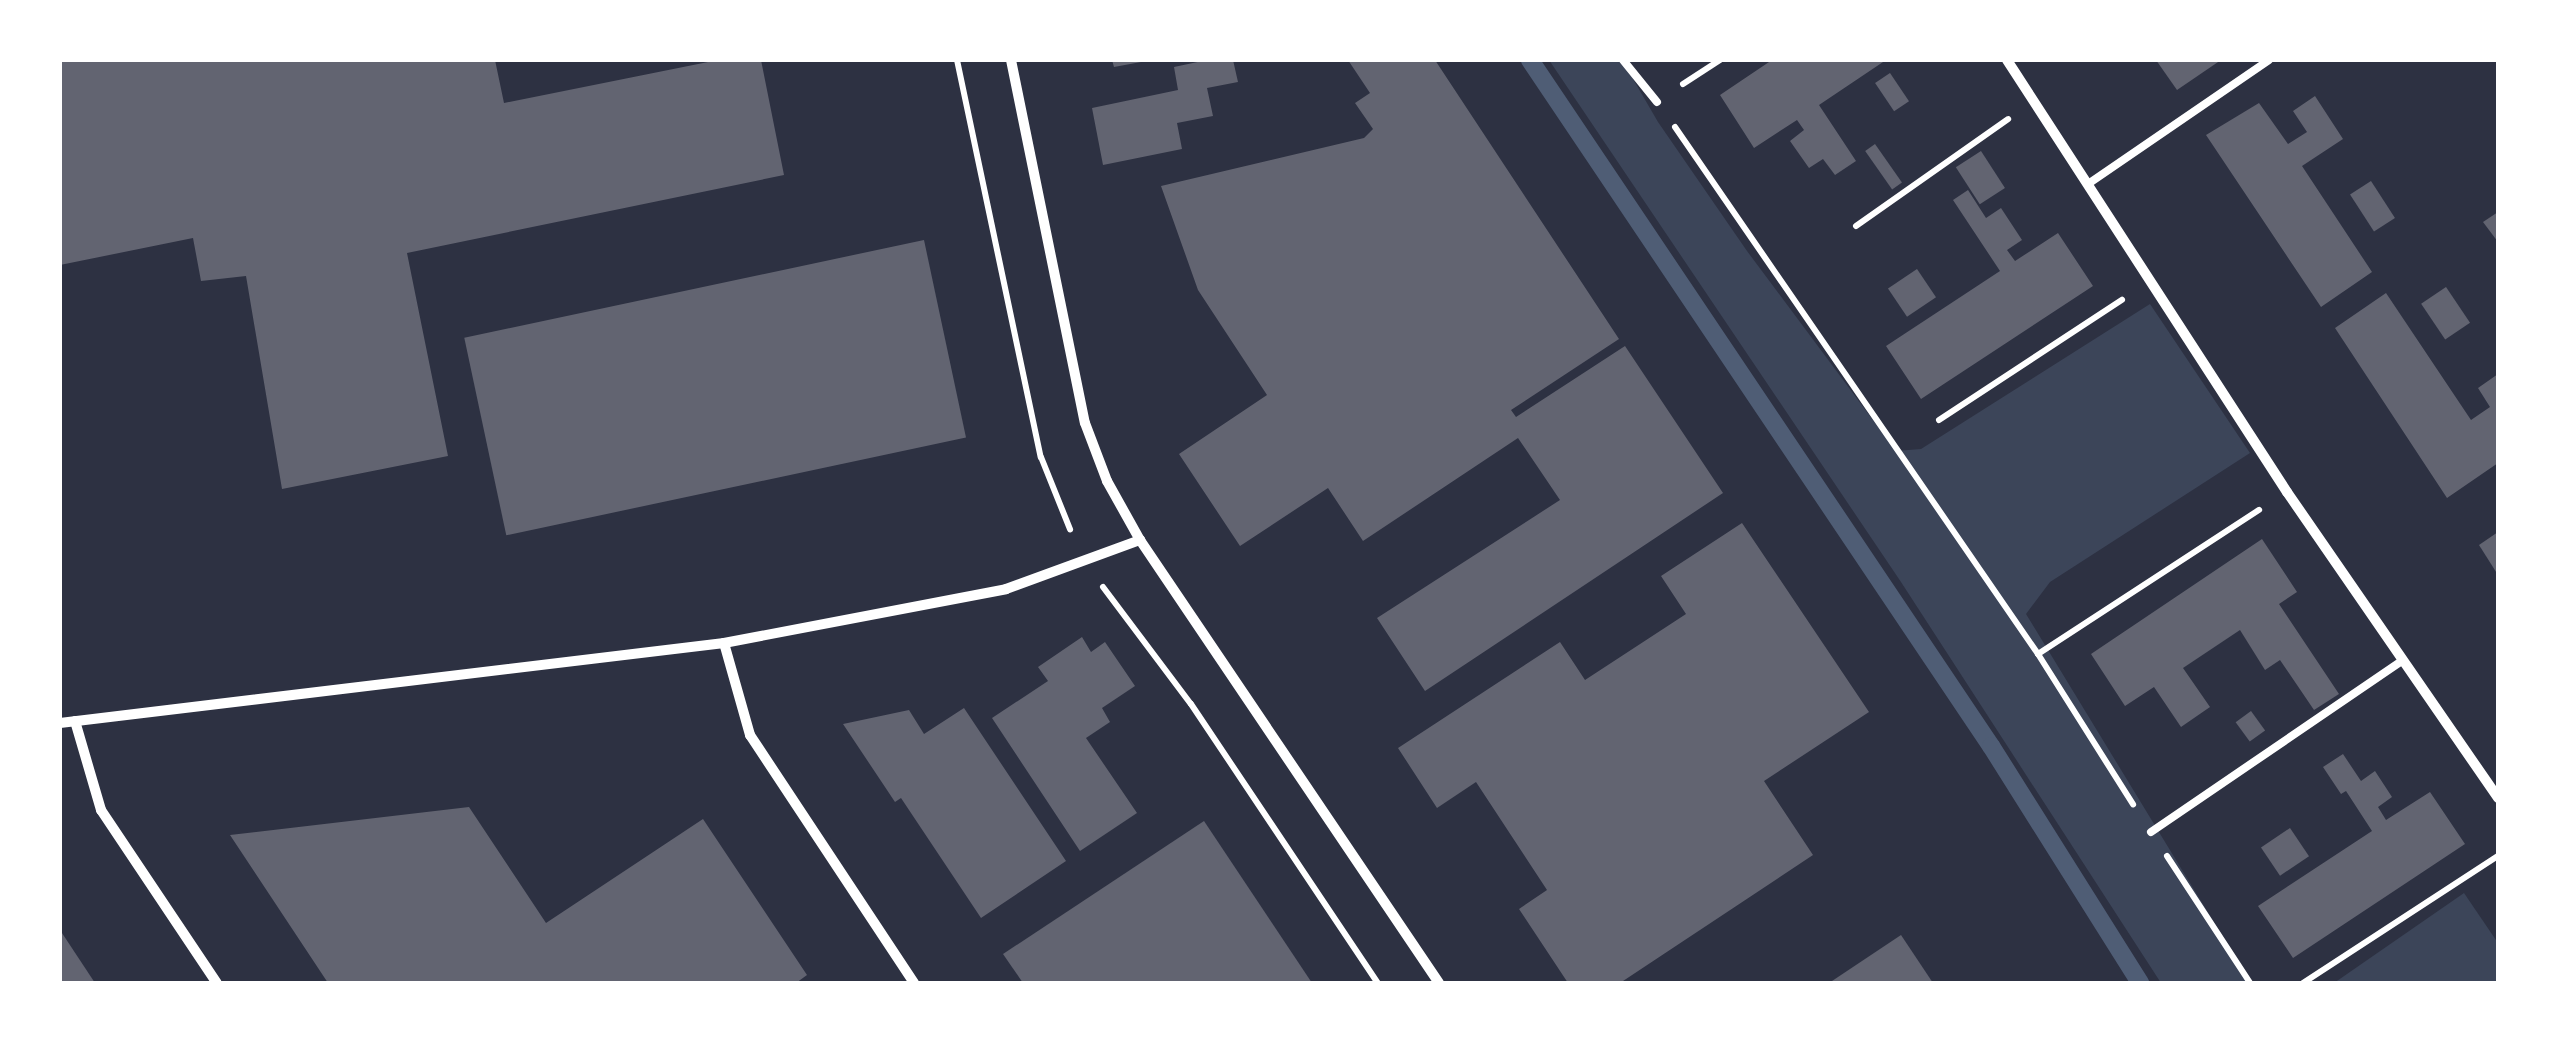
<!DOCTYPE html>
<style>
body{margin:0}
#map{position:relative;width:2558px;height:1043px;overflow:hidden;background:#2d3142;font-family:Signika,sans-serif}
div>[style]{position:absolute}
.green>*{inset:0;background:#3c4559}
.stream>*{height:18px;margin:-9px;padding:0 9px;transform-origin:9px;border-radius:9px;background:#4f5d75}
.building>*{inset:0;background:#626471;transform-origin:0 0}
.path>*{height:6px;margin:-3px;padding:0 3px;transform-origin:3px;border-radius:3px;background:#fff}
.service>*{height:8px;margin:-4px;padding:0 4px;transform-origin:4px;border-radius:4px;background:#fff}
.minor>*{height:10px;margin:-5px;padding:0 5px;transform-origin:5px;border-radius:5px;background:#fff}
span{translate:-50% -50%;white-space:nowrap;text-align:center;line-height:1.15;-webkit-text-stroke:10px #fff;paint-order:stroke}
.frame{position:absolute;inset:0;border:62px solid #fff;pointer-events:none}
</style>
<div id="map">
<div class="green">
<i style="clip-path:polygon(1549px 60px,1622px 60px,1658px 122px,1747px 251px,1896px 451px,1921px 449px,2150px 304px,2250px 453px,2050px 582px,2026px 614px,2251px 983px,2161px 983px,1901px 582px)"></i>
<i style="clip-path:polygon(2464px 893px,2498px 943px,2498px 983px,2334px 983px)"></i>
</div>
<div class="stream">
<i style="left:1530px;top:60px;width:827px;rotate:56.1deg"></i>
<i style="left:1991px;top:746px;width:280px;rotate:57.8deg"></i>
</div>
<div class="building">
<i style="clip-path:polygon(60px 60px,495px 60px,504px 103px,718px 60px,761px 60px,784px 175px,407px 253px,448px 456px,282px 489px,246px 276px,201px 281px,193px 238px,60px 265px)"></i>
<i style="clip-path:polygon(1112px 60px,1141px 60px,1141px 62px,1114px 67px)"></i>
<i style="clip-path:polygon(1207px 60px,1233px 60px,1238px 82px,1207px 88px,1213px 116px,1177px 123px,1182px 149px,1103px 165px,1092px 108px,1178px 90px,1174px 67px)"></i>
<i style="clip-path:polygon(1348px 60px,1435px 60px,1619px 339px,1511px 410px,1516px 417px,1625px 346px,1723px 493px,1425px 691px,1377px 618px,1560px 500px,1518px 438px,1363px 541px,1328px 488px,1240px 546px,1179px 454px,1267px 395px,1198px 290px,1161px 186px,1364px 138px,1373px 129px,1355px 103px,1370px 93px)"></i>
<i style="clip-path:polygon(1772px 60px,1886px 60px,1819px 105px,1856px 161px,1835px 175px,1823px 159px,1809px 168px,1790px 141px,1804px 130px,1797px 120px,1754px 148px,1720px 95px)"></i>
<i style="clip-path:polygon(2156px 60px,2221px 60px,2177px 90px)"></i>
<i style="left:1890px;top:73px;width:34px;height:18px;rotate:56deg"></i>
<i style="clip-path:polygon(2315px 96px,2343px 139px,2302px 166px,2372px 272px,2321px 307px,2206px 135px,2259px 103px,2288px 144px,2307px 132px,2293px 111px)"></i>
<i style="left:1875px;top:144px;width:47px;height:12px;rotate:55deg"></i>
<i style="left:1981px;top:151px;width:44px;height:30px;rotate:57deg"></i>
<i style="left:2371px;top:181px;width:44px;height:25px;rotate:57deg"></i>
<i style="clip-path:polygon(1968px 190px,1986px 218px,2001px 208px,2022px 240px,2007px 250px,2015px 261px,2058px 233px,2093px 286px,1921px 399px,1886px 346px,2000px 271px,1953px 200px)"></i>
<i style="clip-path:polygon(2498px 212px,2498px 242px,2483px 222px)"></i>
<i style="left:924px;top:240px;width:202px;height:470px;rotate:78deg"></i>
<i style="left:1917px;top:269px;width:34px;height:35px;rotate:56deg"></i>
<i style="left:2446px;top:287px;width:43px;height:30px;rotate:56deg"></i>
<i style="clip-path:polygon(2386px 293px,2471px 420px,2490px 407px,2478px 388px,2498px 374px,2498px 463px,2447px 498px,2335px 328px)"></i>
<i style="clip-path:polygon(1742px 523px,1869px 712px,1764px 781px,1813px 855px,1620px 983px,1568px 983px,1519px 909px,1547px 890px,1476px 782px,1437px 808px,1398px 748px,1560px 642px,1585px 680px,1686px 614px,1661px 576px)"></i>
<i style="clip-path:polygon(2498px 532px,2498px 575px,2479px 545px)"></i>
<i style="clip-path:polygon(2262px 539px,2297px 592px,2279px 604px,2339px 694px,2314px 710px,2280px 660px,2265px 670px,2240px 630px,2183px 668px,2210px 707px,2181px 727px,2154px 687px,2125px 706px,2091px 654px)"></i>
<i style="clip-path:polygon(1082px 637px,1091px 652px,1105px 642px,1135px 686px,1102px 708px,1110px 722px,1086px 738px,1137px 813px,1080px 851px,992px 718px,1048px 681px,1038px 667px)"></i>
<i style="clip-path:polygon(964px 708px,1066px 861px,981px 918px,901px 798px,895px 802px,843px 724px,909px 710px,924px 734px)"></i>
<i style="left:2251px;top:711px;width:24px;height:19px;rotate:54deg"></i>
<i style="clip-path:polygon(2343px 754px,2361px 781px,2375px 771px,2392px 797px,2378px 807px,2386px 820px,2430px 792px,2465px 844px,2293px 958px,2258px 906px,2372px 831px,2346px 791px,2341px 794px,2323px 767px)"></i>
<i style="clip-path:polygon(469px 807px,546px 923px,703px 819px,807px 975px,796px 983px,328px 983px,230px 835px)"></i>
<i style="clip-path:polygon(1204px 821px,1312px 983px,1023px 983px,1003px 954px)"></i>
<i style="left:2290px;top:828px;width:34px;height:35px;rotate:56deg"></i>
<i style="clip-path:polygon(60px 930px,95px 983px,60px 983px)"></i>
<i style="clip-path:polygon(1901px 935px,1933px 983px,1829px 983px)"></i>
</div>
<div class="path">
<i style="left:957px;top:60px;width:406px;rotate:78.1deg"></i>
<i style="left:1041px;top:457px;width:78px;rotate:68.1deg"></i>
<i style="left:1683px;top:84px;width:44px;rotate:-33deg"></i>
<i style="left:1675px;top:127px;width:640px;rotate:55.44deg"></i>
<i style="left:2038px;top:654px;width:178px;rotate:57.7deg"></i>
<i style="left:1856px;top:226px;width:186px;rotate:-35.1deg"></i>
<i style="left:1939px;top:420px;width:219px;rotate:-33.3deg"></i>
<i style="left:1103px;top:587px;width:146px;rotate:53.1deg"></i>
<i style="left:1191px;top:704px;width:336px;rotate:56.2deg"></i>
<i style="left:2038px;top:654px;width:264px;rotate:-33.1deg"></i>
<i style="left:2167px;top:856px;width:152px;rotate:56.8deg"></i>
<i style="left:2303px;top:983px;width:233px;rotate:-33.1deg"></i>
</div>
<div class="service">
<i style="left:1623px;top:60px;width:54px;rotate:51deg"></i>
<i style="left:2088px;top:184px;width:219px;rotate:-34.4deg"></i>
<i style="left:2151px;top:832px;width:305px;rotate:-34.3deg"></i>
</div>
<div class="minor">
<i style="left:1011px;top:60px;width:370px;rotate:78.5deg"></i>
<i style="left:1085px;top:423px;width:62px;rotate:69.2deg"></i>
<i style="left:1107px;top:481px;width:68px;rotate:60.8deg"></i>
<i style="left:1140px;top:540px;width:534px;rotate:55.98deg"></i>
<i style="left:2007px;top:60px;width:515px;rotate:57.05deg"></i>
<i style="left:2287px;top:492px;width:372px;rotate:55.4deg"></i>
<i style="left:724px;top:643px;width:96px;rotate:74.2deg"></i>
<i style="left:750px;top:735px;width:297px;rotate:56.5deg"></i>
<i style="left:75px;top:721px;width:93px;rotate:73.7deg"></i>
<i style="left:101px;top:810px;width:208px;rotate:56.2deg"></i>
<i style="left:60px;top:723px;width:669px;rotate:-6.87deg"></i>
<i style="left:724px;top:643px;width:287px;rotate:-10.8deg"></i>
<i style="left:1006px;top:589px;width:143px;rotate:-20.1deg"></i>
</div>
<div class="frame"></div>
</div>
